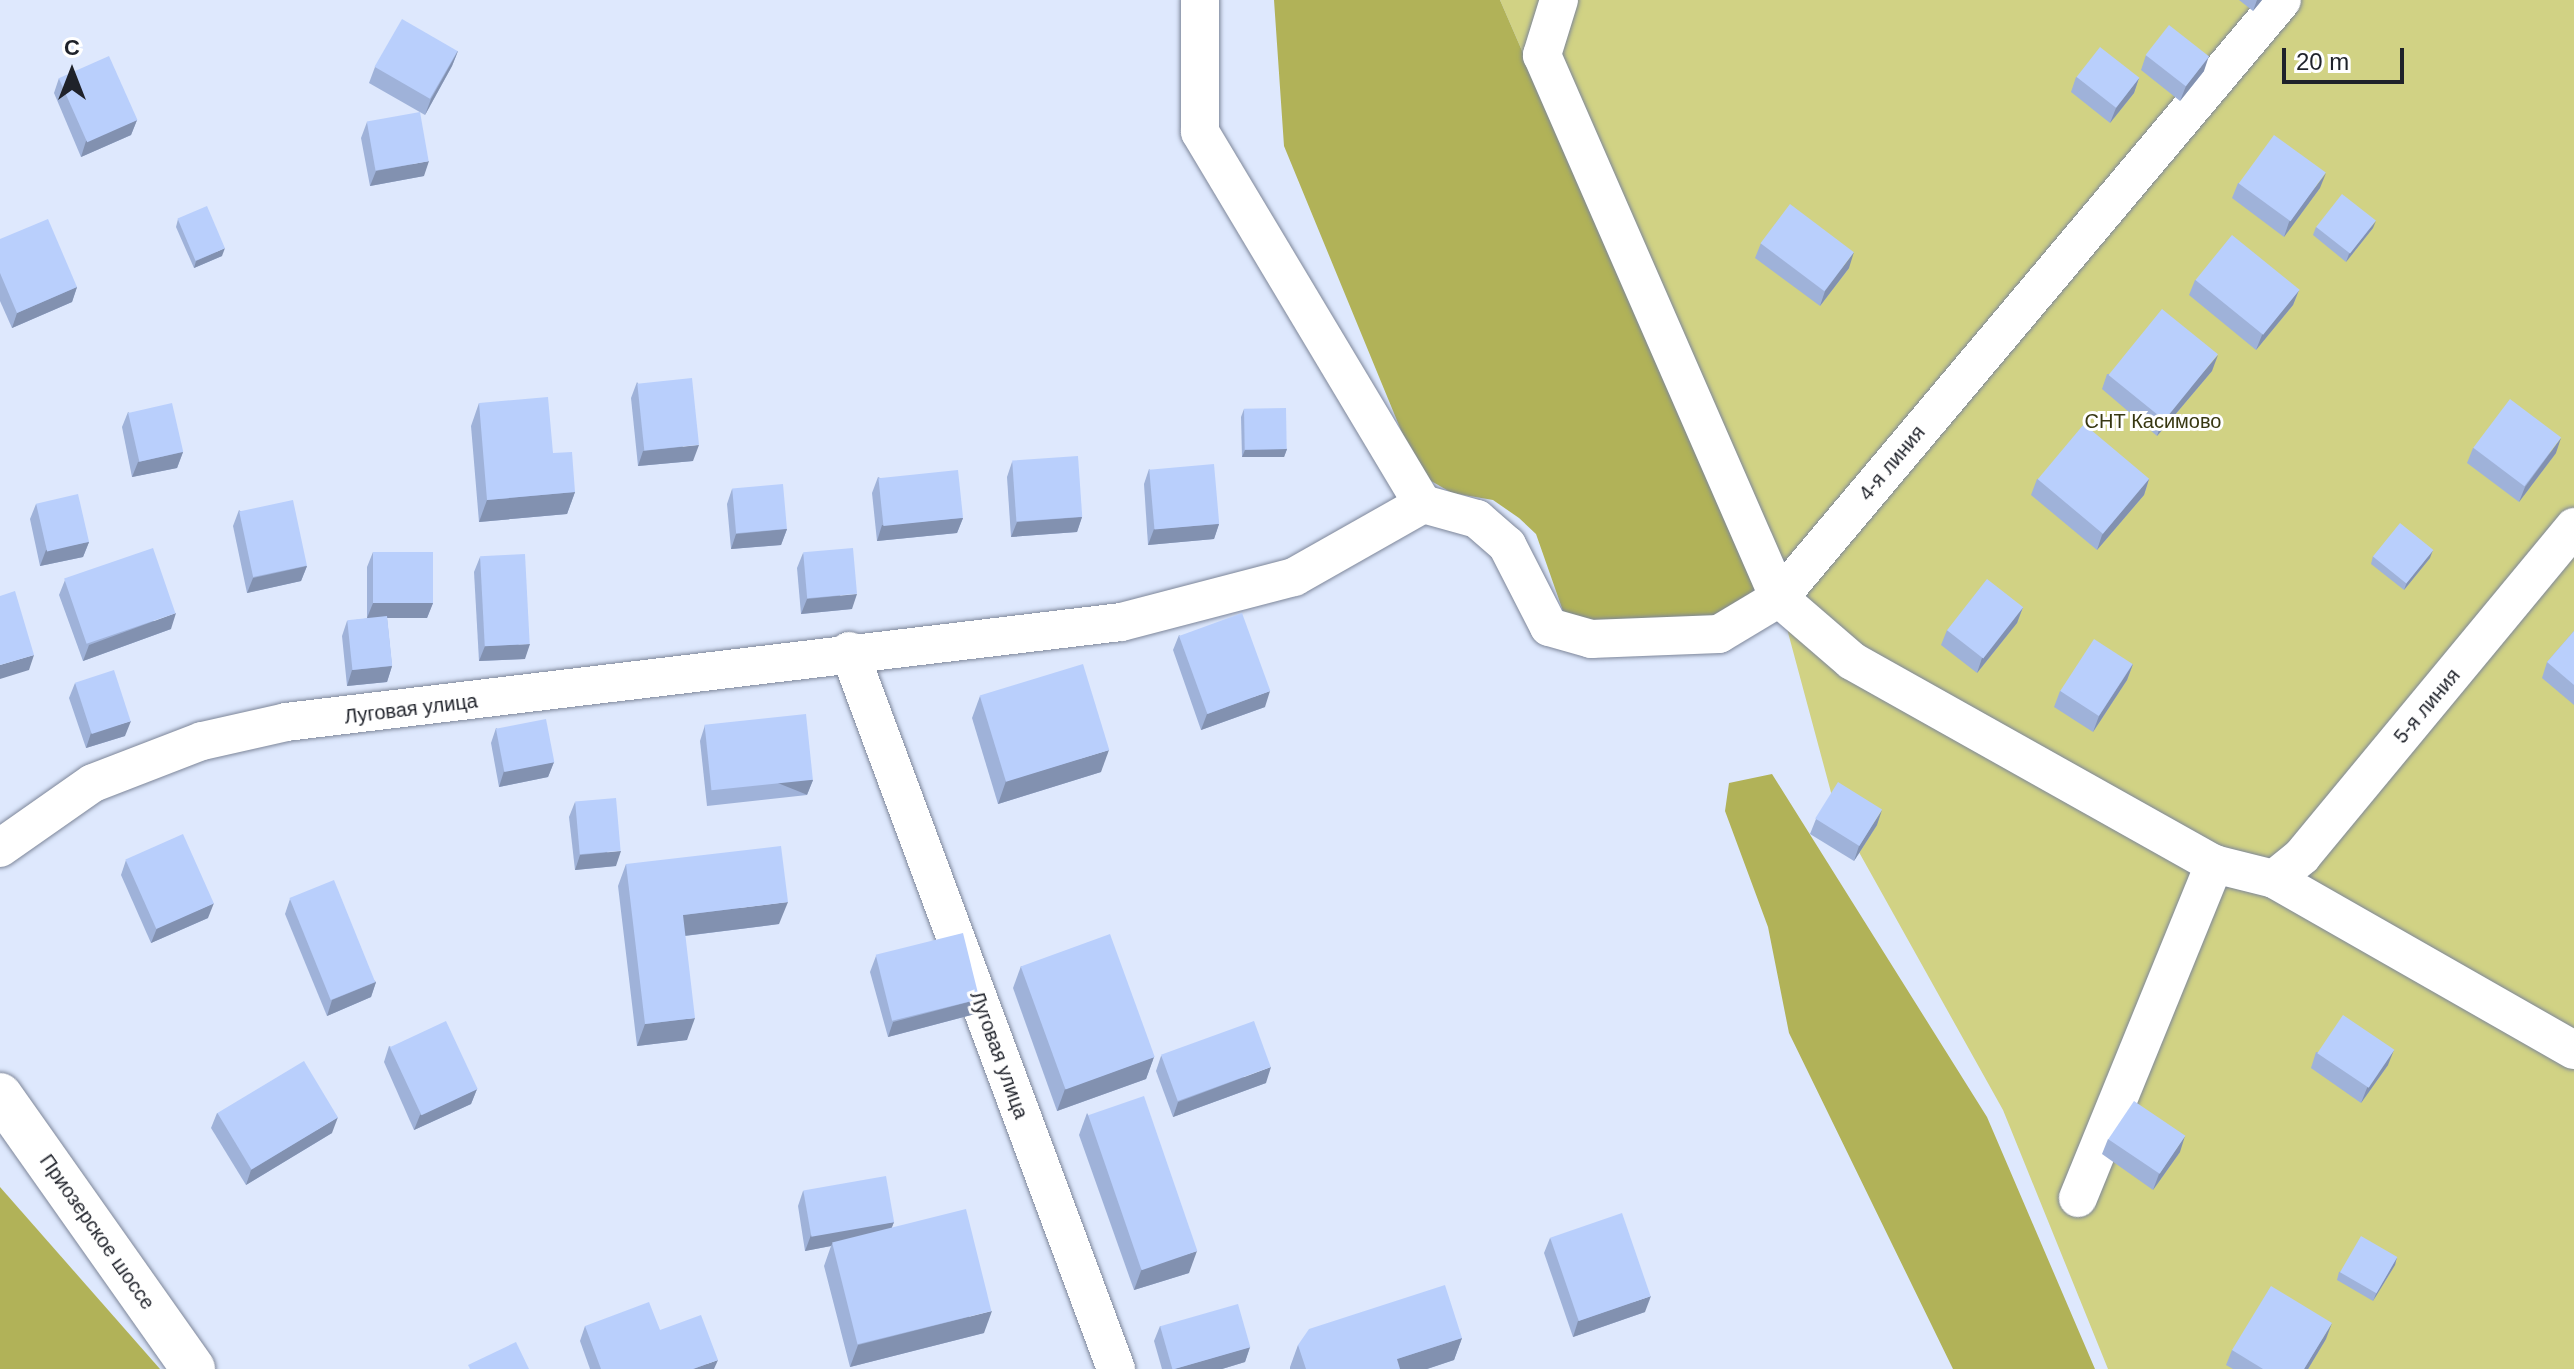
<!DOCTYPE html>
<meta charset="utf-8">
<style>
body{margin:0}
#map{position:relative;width:2574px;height:1369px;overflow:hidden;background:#dee8fd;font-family:Arial,sans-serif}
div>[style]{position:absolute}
.green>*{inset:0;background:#d1d284}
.forest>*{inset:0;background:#b1b258}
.roads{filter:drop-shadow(0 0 2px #7d8699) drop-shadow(0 0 2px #7d8699)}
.street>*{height:38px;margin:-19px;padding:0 19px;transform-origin:19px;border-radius:19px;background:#fff}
.primary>*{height:44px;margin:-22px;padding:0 22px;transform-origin:22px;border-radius:22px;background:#fff}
.wall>*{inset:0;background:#9fb2d9}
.shaded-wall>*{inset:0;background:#8291b0;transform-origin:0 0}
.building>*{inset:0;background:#b9cffc;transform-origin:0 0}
span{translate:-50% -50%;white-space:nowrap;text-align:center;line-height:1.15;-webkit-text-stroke:6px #fff;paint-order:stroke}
.park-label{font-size:20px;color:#383812}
.street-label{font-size:20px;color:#1f222a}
.north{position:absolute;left:32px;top:32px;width:80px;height:80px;-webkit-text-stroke:6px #fff;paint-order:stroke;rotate:0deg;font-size:22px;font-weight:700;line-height:32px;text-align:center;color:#1f222a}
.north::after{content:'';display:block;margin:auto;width:28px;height:36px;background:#1f222a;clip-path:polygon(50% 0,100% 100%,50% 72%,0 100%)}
.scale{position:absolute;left:2282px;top:48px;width:122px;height:36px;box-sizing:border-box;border:4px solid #1f222a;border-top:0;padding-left:10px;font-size:24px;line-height:28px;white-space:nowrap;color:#1f222a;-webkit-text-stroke:6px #fff;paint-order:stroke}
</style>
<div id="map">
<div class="green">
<i style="clip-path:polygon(1500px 0,2574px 0,2574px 1369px,2108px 1369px,2003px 1110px,1836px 811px,1786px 625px,1760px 600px)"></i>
</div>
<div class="forest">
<i style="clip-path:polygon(1274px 0,1500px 0,1760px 600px,1713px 621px,1577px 621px,1563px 611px,1536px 534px,1519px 518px,1493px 500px,1452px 493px,1419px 474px,1284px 146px)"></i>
<i style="clip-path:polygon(1772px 774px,1987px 1117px,2095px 1369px,1953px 1369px,1789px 1033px,1768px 927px,1725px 811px,1729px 783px)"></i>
<i style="clip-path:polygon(0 1187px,160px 1369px,0 1369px)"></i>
</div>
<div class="roads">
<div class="street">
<i style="left:1200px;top:0;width:132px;rotate:90deg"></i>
<i style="left:1200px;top:132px;width:434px;rotate:59.1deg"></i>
<i style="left:1559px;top:0;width:58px;rotate:107.2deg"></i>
<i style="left:1542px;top:55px;width:592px;rotate:66.42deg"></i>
<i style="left:1779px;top:598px;width:96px;rotate:40.8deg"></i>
<i style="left:1852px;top:661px;width:415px;rotate:29.3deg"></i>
<i style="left:2214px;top:864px;width:62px;rotate:14deg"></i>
<i style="left:2274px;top:879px;width:345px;rotate:29.7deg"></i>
<i style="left:1423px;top:504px;width:56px;rotate:15.5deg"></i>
<i style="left:1477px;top:519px;width:40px;rotate:41deg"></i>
<i style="left:1507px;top:545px;width:92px;rotate:62.9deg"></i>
<i style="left:1549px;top:627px;width:44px;rotate:15.9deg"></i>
<i style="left:1591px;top:639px;width:128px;rotate:-2.2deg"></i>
<i style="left:1719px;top:634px;width:70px;rotate:-31deg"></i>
<i style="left:1779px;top:598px;width:781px;rotate:-49.93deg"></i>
<i style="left:849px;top:651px;width:766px;rotate:69.6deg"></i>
<i style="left:0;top:848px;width:113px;rotate:-35deg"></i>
<i style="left:93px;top:783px;width:117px;rotate:-21.1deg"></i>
<i style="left:202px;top:741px;width:86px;rotate:-12.7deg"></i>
<i style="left:286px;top:722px;width:841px;rotate:-6.83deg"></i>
<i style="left:1121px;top:622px;width:179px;rotate:-14.6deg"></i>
<i style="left:1294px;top:577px;width:148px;rotate:-29.5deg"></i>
<i style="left:2274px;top:879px;width:36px;rotate:-39deg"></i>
<i style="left:2302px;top:856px;width:427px;rotate:-50.4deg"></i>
<i style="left:2078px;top:1198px;width:361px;rotate:-67.8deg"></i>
</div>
<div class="primary">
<i style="left:0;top:1095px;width:335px;rotate:54.8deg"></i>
</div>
</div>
<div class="wall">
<i style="clip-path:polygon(2239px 0,2262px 0,2253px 11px)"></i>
<i style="clip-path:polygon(458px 51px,452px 66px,425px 115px,369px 83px,375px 67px)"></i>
<i style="clip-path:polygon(2146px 55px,2204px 71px,2180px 101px,2141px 70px)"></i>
<i style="clip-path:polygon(2076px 77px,2139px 78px,2134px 93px,2110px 123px,2071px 92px)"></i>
<i style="clip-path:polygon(59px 78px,137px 120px,131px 135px,81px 157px,54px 93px)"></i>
<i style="clip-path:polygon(367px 122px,424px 176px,370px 186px,361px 138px)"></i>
<i style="clip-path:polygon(2238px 183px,2320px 188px,2284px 237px,2232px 198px)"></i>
<i style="clip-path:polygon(178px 219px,222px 256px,194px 268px,176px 227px)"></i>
<i style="clip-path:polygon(2316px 227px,2373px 228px,2346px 262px,2313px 235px)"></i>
<i style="clip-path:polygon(0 239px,77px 287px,72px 302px,12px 328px,0 301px)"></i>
<i style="clip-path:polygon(1761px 243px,1849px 268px,1820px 306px,1755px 258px)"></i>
<i style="clip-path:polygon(2195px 280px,2299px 290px,2293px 305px,2256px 350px,2189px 295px)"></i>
<i style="clip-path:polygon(2212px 371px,2157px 436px,2102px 389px,2107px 374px)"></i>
<i style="clip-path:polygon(637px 382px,693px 461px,638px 466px,631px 398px)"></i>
<i style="clip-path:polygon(479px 403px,553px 453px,575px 492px,567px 514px,479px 522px,471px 426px)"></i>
<i style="clip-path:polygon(1244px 409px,1287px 449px,1284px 457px,1242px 457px,1241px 417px)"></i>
<i style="clip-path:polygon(128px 412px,183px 452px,177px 468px,132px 477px,122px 427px)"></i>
<i style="clip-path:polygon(2473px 448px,2556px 453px,2519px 502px,2467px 463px)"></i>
<i style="clip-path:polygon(1012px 462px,1082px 517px,1077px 532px,1011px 537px,1007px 477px)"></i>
<i style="clip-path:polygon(1149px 469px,1219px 524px,1214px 539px,1148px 545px,1144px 484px)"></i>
<i style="clip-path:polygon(878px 477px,963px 518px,957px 533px,877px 541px,872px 493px)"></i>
<i style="clip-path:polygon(2037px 479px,2149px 479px,2144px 495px,2097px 550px,2031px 495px)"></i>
<i style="clip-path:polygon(732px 489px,787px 529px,781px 545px,731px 549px,727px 504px)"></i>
<i style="clip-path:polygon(36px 504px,89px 542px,83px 557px,40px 566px,30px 519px)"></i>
<i style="clip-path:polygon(239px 510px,307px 566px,301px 581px,247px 593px,233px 526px)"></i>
<i style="clip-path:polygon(373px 552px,433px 603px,427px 618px,387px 618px,392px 666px,387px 682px,347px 686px,342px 636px,347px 621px,372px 618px,367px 618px,367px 567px)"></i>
<i style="clip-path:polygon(803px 553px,852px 609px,801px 614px,797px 568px)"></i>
<i style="clip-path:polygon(2373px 556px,2430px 558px,2404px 590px,2371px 564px)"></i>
<i style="clip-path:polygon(480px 557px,525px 659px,479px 661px,474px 572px)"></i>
<i style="clip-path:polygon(65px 580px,171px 629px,83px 661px,59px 595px)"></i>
<i style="clip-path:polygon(2023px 607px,2017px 623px,1977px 673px,1941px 645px,1947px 630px)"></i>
<i style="clip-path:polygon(2574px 631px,2574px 705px,2542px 678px,2547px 662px)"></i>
<i style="clip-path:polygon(1179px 635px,1265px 707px,1201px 730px,1173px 650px)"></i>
<i style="clip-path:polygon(2133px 664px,2127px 680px,2093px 732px,2054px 707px,2060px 691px)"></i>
<i style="clip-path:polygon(75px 683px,125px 736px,86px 748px,69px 698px)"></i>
<i style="clip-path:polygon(980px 696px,1101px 772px,998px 804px,972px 718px)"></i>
<i style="clip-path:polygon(705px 725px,813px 780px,807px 795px,707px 806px,700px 741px)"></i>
<i style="clip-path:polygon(496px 728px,554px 762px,548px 777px,499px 787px,491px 743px)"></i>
<i style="clip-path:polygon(575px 802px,616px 866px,575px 870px,569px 817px)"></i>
<i style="clip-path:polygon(1816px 819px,1877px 825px,1854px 861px,1810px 834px)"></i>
<i style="clip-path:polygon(126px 860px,208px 918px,151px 943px,121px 875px)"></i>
<i style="clip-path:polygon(626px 864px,779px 924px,685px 936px,687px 1040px,637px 1046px,618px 886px)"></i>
<i style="clip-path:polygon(290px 899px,376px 982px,371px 997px,327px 1016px,285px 914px)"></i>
<i style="clip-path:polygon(876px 956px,980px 999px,975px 1014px,888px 1037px,870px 972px)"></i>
<i style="clip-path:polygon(1021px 966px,1154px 1057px,1146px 1079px,1057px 1111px,1013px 988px)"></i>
<i style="clip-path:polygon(389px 1046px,477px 1089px,471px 1104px,414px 1130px,384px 1062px)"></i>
<i style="clip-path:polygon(2316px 1052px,2388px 1065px,2361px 1103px,2311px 1068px)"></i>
<i style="clip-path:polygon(1161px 1056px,1266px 1083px,1173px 1117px,1156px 1071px)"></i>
<i style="clip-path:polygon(217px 1113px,332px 1133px,246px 1185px,211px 1128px)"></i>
<i style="clip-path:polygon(1087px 1113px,1189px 1273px,1134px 1290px,1079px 1135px)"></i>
<i style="clip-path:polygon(2108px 1139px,2180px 1152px,2153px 1190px,2102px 1154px)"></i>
<i style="clip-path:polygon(803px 1191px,894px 1222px,891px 1229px,984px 1333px,850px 1367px,824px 1266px,831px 1246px,805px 1251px,798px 1206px)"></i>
<i style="clip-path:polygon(1550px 1238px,1645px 1312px,1573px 1337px,1544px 1253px)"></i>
<i style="clip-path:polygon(2397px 1257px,2395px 1265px,2373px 1301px,2337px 1280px,2339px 1272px)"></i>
<i style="clip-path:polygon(585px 1326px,660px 1330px,714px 1369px,590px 1369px,580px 1341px)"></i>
<i style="clip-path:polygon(1160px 1326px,1250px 1347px,1245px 1362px,1222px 1369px,1162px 1369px,1154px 1341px)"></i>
<i style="clip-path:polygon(1462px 1338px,1454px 1360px,1427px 1369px,1290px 1369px,1290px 1367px,1298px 1345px)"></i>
<i style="clip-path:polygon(2326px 1339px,2308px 1369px,2233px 1369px,2226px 1365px,2232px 1350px)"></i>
</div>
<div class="shaded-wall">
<i style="clip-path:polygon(2257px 0,2262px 0,2253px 11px)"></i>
<i style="clip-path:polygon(458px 51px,452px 66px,425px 115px,431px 99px)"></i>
<i style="clip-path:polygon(2209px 56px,2204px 71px,2180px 101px,2186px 86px)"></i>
<i style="clip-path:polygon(2139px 78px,2134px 93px,2110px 123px,2116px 108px)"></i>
<i style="clip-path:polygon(137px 120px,131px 135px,81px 157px,86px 141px)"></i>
<i style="clip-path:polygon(429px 161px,424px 176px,370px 186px,376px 171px)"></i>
<i style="clip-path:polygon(2326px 173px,2320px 188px,2284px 237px,2289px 222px)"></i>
<i style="clip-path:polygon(2376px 221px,2373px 228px,2346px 262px,2349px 254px)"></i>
<i style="clip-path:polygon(225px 248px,222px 256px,194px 268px,196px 261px)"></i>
<i style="clip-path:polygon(1854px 252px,1849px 268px,1820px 306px,1825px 291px)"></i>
<i style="clip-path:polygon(77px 287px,72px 302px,12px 328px,17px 313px)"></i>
<i style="clip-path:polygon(2299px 290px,2293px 305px,2256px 350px,2262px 335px)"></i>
<i style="clip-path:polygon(2218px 355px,2212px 371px,2157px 436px,2162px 420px)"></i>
<i style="clip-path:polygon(2561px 438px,2556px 453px,2519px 502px,2525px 487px)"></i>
<i style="clip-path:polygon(699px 445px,693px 461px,638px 466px,643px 451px)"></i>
<i style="clip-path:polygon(1287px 449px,1284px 457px,1242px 457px,1245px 450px)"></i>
<i style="clip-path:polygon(183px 452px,177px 468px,132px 477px,138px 462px)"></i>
<i style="clip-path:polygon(2149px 479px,2144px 495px,2097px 550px,2102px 535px)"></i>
<i style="clip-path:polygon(575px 492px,567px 514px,479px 522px,487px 500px)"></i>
<i style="clip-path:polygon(1082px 517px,1077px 532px,1011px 537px,1017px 522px)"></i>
<i style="clip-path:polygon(963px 518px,957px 533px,877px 541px,882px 525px)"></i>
<i style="clip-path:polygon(1219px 524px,1214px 539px,1148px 545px,1154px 529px)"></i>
<i style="clip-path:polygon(787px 529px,781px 545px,731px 549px,736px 534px)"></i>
<i style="clip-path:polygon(89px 542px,83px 557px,40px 566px,46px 550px)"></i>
<i style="clip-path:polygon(2433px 550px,2430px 558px,2404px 590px,2407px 582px)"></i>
<i style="clip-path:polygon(307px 566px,301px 581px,247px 593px,253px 578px)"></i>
<i style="clip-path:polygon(857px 594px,852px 609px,801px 614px,807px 599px)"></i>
<i style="clip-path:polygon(373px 603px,433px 603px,427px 618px,367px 618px)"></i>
<i style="clip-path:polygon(2023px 607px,2017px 623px,1977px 673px,1982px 658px)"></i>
<i style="clip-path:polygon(176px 613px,171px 629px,83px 661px,89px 645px)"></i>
<i style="clip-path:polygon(530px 644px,525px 659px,479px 661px,485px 646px)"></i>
<i style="clip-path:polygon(34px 655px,29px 670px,0 679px,0 665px)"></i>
<i style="clip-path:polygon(2133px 664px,2127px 680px,2093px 732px,2099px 716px)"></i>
<i style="clip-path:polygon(392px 666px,387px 682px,347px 686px,352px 670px)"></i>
<i style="clip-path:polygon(1270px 691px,1265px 707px,1201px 730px,1207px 714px)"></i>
<i style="clip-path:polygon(131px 721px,125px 736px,86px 748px,91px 733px)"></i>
<i style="clip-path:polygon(1109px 750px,1101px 772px,998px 804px,1006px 781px)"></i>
<i style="clip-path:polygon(554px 762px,548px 777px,499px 787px,504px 771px)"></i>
<i style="left:813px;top:780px;width:16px;height:102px;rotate:112deg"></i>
<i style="clip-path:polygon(1882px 810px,1877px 825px,1854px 861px,1859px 846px)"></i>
<i style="clip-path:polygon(621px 851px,616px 866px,575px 870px,580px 855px)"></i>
<i style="clip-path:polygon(788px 902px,779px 924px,675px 937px,683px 915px)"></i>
<i style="clip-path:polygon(214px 903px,208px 918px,151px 943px,157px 928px)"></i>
<i style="clip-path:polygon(376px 982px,371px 997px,327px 1016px,332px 1000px)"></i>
<i style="clip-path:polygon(980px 999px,975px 1014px,888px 1037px,893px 1022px)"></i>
<i style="clip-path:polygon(695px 1018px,687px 1040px,637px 1046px,645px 1024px)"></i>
<i style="clip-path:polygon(2394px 1050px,2388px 1065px,2361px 1103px,2367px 1088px)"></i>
<i style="clip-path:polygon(1154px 1057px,1146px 1079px,1057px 1111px,1065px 1089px)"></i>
<i style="clip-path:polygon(1271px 1067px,1266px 1083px,1173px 1117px,1178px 1102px)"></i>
<i style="clip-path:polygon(477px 1089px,471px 1104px,414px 1130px,420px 1115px)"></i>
<i style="clip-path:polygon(338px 1117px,332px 1133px,246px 1185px,251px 1170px)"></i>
<i style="clip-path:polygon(2185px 1136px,2180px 1152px,2153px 1190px,2159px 1174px)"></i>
<i style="clip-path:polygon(894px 1222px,888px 1237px,832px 1244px,831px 1246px,805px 1251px,811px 1235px)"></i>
<i style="clip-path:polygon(1197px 1251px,1189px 1273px,1134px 1290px,1142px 1268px)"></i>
<i style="clip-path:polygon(2397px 1257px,2395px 1265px,2373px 1301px,2376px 1294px)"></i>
<i style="clip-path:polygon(1651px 1296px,1645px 1312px,1573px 1337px,1578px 1321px)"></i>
<i style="clip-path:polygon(992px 1311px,984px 1333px,850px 1367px,858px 1345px)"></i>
<i style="clip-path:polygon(2332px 1323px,2326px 1339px,2308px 1369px,2304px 1369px)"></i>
<i style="clip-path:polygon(1462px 1338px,1454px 1360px,1427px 1369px,1393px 1369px,1397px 1359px)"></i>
<i style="clip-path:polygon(1250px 1347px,1245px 1362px,1222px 1369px,1174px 1369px)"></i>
<i style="clip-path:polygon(718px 1360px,714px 1369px,693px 1369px)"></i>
</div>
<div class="building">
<i style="left:402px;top:19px;width:64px;height:55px;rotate:30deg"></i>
<i style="left:2169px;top:25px;width:51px;height:38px;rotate:38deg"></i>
<i style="left:2100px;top:47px;width:50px;height:38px;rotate:38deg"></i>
<i style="left:109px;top:56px;width:70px;height:55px;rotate:66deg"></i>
<i style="left:420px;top:112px;width:50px;height:54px;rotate:80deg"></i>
<i style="left:2274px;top:135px;width:64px;height:60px;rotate:36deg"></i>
<i style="left:2342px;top:194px;width:43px;height:42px;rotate:38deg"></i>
<i style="left:1790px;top:204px;width:80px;height:49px;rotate:37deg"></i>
<i style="left:207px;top:206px;width:46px;height:32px;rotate:67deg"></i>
<i style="clip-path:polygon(48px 219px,77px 287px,17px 313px,0 273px,0 239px)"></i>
<i style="left:2232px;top:235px;width:87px;height:58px;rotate:39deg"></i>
<i style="left:2162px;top:309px;width:72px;height:85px;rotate:39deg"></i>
<i style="left:692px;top:378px;width:67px;height:55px;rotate:84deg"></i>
<i style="clip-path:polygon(548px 397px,553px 453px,572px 452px,575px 492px,487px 500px,479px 403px)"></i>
<i style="left:2510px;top:399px;width:64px;height:61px;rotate:37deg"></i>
<i style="left:172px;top:403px;width:50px;height:45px;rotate:77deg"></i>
<i style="left:1286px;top:408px;width:41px;height:42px;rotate:89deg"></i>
<i style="left:2084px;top:424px;width:85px;height:72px;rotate:40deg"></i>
<i style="left:1078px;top:456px;width:61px;height:66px;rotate:86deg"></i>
<i style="left:1214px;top:464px;width:60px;height:65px;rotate:85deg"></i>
<i style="left:958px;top:470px;width:48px;height:80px;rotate:84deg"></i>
<i style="left:783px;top:484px;width:45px;height:51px;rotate:85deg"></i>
<i style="left:78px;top:494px;width:49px;height:43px;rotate:77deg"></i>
<i style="left:293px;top:500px;width:67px;height:55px;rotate:78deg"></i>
<i style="left:2400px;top:523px;width:43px;height:43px;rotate:39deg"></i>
<i style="left:153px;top:548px;width:69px;height:94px;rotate:71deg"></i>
<i style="left:853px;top:548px;width:46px;height:50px;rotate:85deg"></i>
<i style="left:373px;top:552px;width:60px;height:51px"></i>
<i style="left:525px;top:554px;width:90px;height:45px;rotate:87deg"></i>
<i style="left:1987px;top:579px;width:46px;height:65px;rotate:38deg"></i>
<i style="clip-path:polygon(15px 591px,34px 655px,0 665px,0 596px)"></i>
<i style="left:1242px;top:613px;width:83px;height:67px;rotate:70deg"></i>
<i style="left:387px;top:616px;width:50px;height:40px;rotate:84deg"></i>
<i style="clip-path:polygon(2574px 631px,2574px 685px,2547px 662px)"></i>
<i style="left:2094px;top:639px;width:46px;height:62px;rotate:33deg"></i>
<i style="left:1083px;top:664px;width:90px;height:108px;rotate:73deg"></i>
<i style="left:114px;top:670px;width:54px;height:41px;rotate:72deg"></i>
<i style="left:806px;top:714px;width:66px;height:102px;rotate:84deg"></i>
<i style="left:546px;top:719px;width:44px;height:51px;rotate:79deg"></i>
<i style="left:1838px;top:782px;width:52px;height:43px;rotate:32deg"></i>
<i style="left:616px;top:798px;width:53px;height:41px;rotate:85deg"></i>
<i style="left:183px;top:834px;width:76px;height:63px;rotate:66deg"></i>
<i style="clip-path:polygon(781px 846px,788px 902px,683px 915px,695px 1018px,645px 1024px,626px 864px)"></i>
<i style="left:334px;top:880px;width:110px;height:48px;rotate:68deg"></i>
<i style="left:963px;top:933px;width:68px;height:90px;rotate:76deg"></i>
<i style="left:1110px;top:934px;width:131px;height:95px;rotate:70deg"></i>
<i style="left:2343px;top:1015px;width:62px;height:46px;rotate:34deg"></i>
<i style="left:446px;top:1021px;width:75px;height:62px;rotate:65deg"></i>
<i style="left:1254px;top:1021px;width:49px;height:99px;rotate:70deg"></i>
<i style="left:304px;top:1061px;width:66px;height:101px;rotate:59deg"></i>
<i style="left:1144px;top:1096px;width:164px;height:59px;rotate:71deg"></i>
<i style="left:2134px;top:1101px;width:62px;height:46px;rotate:34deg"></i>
<i style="left:886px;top:1176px;width:47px;height:84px;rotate:80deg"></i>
<i style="left:966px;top:1209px;width:105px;height:138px;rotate:76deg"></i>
<i style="left:1622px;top:1213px;width:88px;height:76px;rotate:71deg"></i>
<i style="left:2361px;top:1236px;width:42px;height:42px;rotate:30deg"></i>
<i style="clip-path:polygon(1445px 1285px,1462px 1338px,1397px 1359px,1400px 1369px,1306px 1369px,1298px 1345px,1309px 1329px)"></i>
<i style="clip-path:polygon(2271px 1286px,2332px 1323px,2304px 1369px,2263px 1369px,2232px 1350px)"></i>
<i style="clip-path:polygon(649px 1302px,660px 1330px,701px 1315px,718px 1360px,693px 1369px,601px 1369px,585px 1326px)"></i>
<i style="left:1238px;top:1304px;width:45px;height:81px;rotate:74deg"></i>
<i style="clip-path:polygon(516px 1342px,529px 1369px,470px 1369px,468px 1365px)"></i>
</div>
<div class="park-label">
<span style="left:2153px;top:421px">СНТ Касимово</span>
</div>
<div class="street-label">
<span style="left:1892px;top:463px;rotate:-50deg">4-я линия</span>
<span style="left:2427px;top:706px;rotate:-50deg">5-я линия</span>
<span style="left:411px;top:709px;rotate:-7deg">Луговая улица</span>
<span style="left:999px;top:1055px;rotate:70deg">Луговая улица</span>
<span style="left:97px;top:1232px;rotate:55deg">Приозерское шоссе</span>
</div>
<div class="north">С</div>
<div class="scale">20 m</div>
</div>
